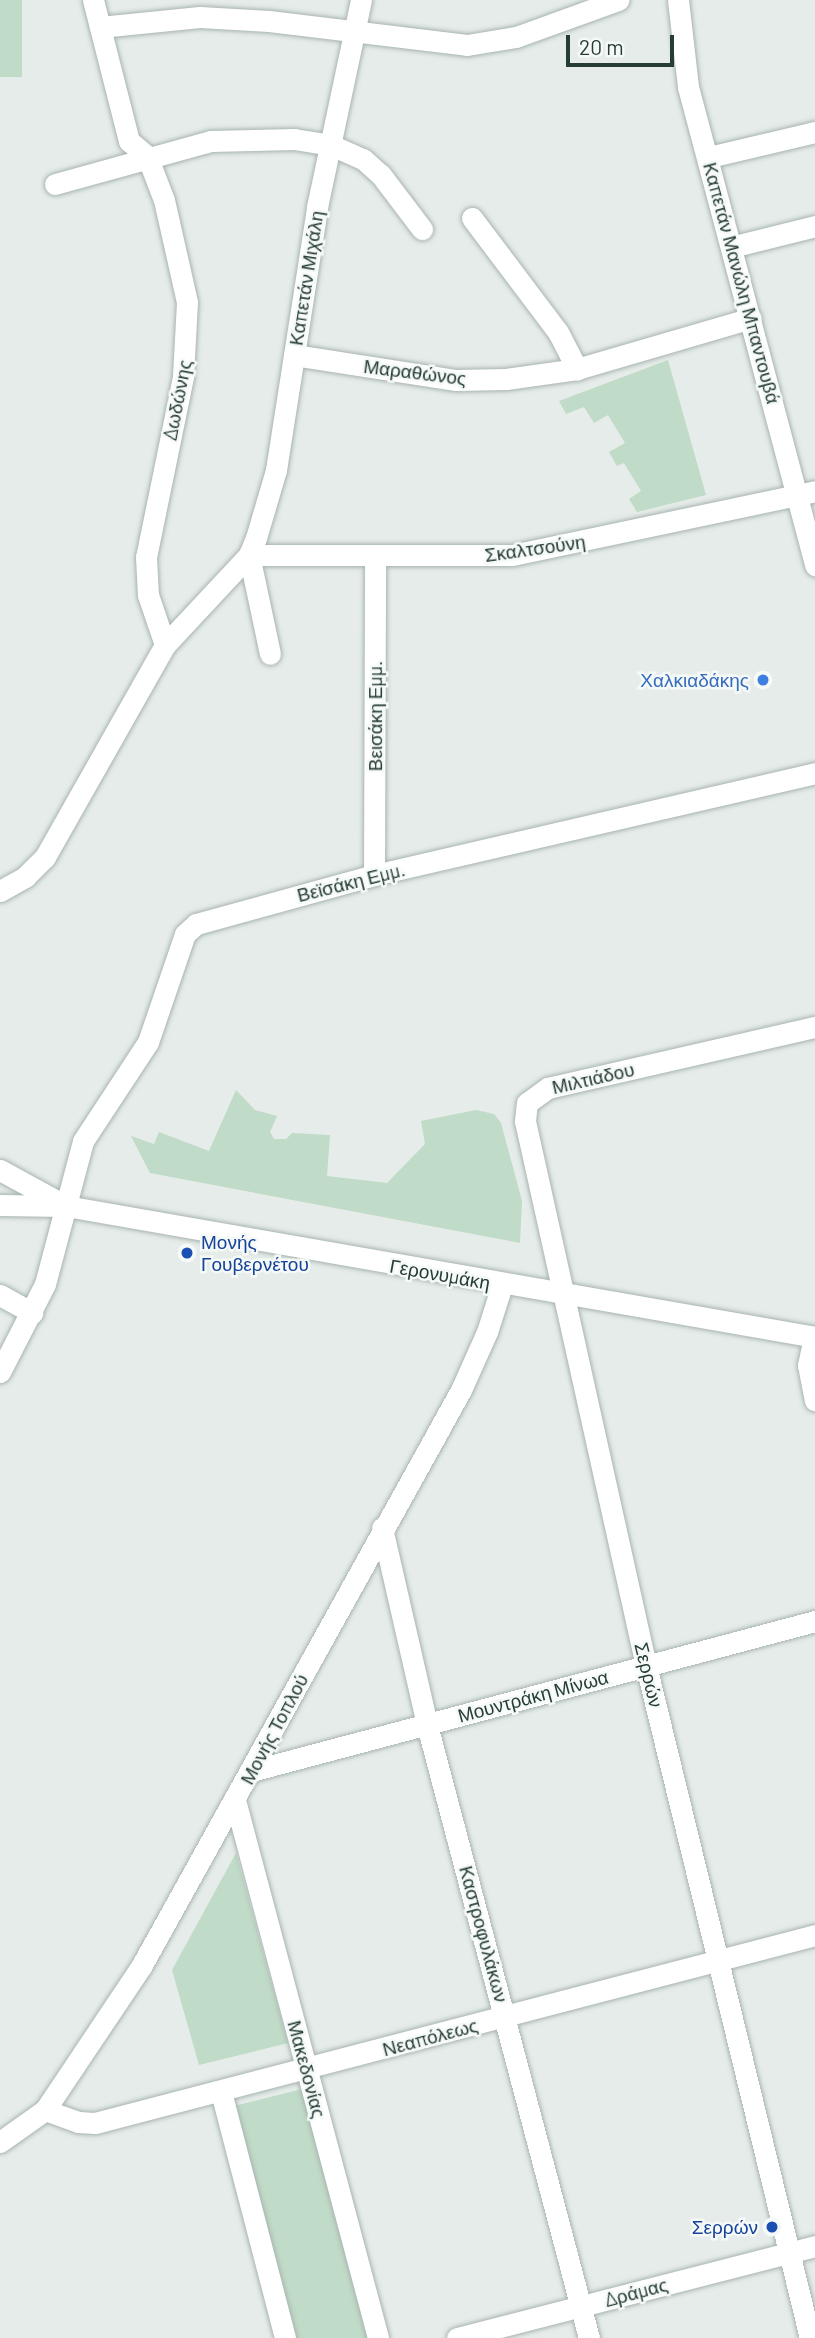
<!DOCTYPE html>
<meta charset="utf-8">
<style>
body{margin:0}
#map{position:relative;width:815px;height:2338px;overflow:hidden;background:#e5ece9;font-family:Barlow,sans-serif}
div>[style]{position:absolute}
.green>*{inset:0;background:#c0dbc7;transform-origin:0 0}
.roads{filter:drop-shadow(0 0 2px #a8b4b0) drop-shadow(0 0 2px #a8b4b0)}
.minor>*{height:21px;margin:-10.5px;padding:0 10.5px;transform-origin:10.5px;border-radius:10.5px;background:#fff}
.dots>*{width:19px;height:19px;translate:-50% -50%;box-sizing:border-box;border:4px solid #f5f9f7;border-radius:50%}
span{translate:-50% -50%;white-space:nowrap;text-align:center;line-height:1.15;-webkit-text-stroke:5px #f5f9f7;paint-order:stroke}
.street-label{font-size:19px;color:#263c36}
.shop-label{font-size:19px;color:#366cbe}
.right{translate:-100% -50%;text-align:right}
.transit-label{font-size:19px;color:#164399}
.left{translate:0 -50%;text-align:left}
.scale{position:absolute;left:566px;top:35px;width:108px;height:32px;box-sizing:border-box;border:4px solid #263c36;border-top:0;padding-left:9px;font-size:21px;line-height:24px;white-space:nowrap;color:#263c36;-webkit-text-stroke:5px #f5f9f7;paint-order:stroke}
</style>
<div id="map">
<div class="green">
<i style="left:0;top:0;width:22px;height:77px"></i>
<i style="clip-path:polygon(668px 360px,706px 495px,637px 512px,629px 499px,641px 491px,624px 463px,617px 466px,609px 452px,625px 443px,608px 415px,594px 423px,584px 407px,566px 414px,559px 401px)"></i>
<i style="clip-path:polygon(236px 1090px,255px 1110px,277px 1116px,270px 1132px,274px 1139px,286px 1139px,292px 1133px,330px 1135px,327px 1176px,387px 1183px,425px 1144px,421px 1121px,476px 1110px,494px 1114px,501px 1123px,522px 1201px,520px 1243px,150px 1173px,131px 1136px,154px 1144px,159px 1132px,209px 1151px)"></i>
<i style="clip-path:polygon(236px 1853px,288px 2043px,199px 2065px,172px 1970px)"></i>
<i style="left:306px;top:2088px;width:258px;height:72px;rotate:76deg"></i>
</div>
<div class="roads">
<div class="minor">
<i style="left:93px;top:0;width:146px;rotate:75.7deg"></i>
<i style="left:129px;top:141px;width:23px;rotate:40deg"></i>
<i style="left:147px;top:156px;width:47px;rotate:68.9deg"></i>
<i style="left:164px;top:200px;width:105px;rotate:77.3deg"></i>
<i style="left:187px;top:302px;width:75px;rotate:93.1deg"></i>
<i style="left:183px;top:377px;width:184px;rotate:101.6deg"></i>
<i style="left:146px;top:557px;width:38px;rotate:87deg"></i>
<i style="left:148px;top:595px;width:53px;rotate:71.2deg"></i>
<i style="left:678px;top:0;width:88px;rotate:83.4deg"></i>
<i style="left:688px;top:87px;width:495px;rotate:75.1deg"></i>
<i style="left:100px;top:27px;width:100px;rotate:-5.7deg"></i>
<i style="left:200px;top:17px;width:69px;rotate:3.3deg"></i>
<i style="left:269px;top:21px;width:199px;rotate:6.9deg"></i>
<i style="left:467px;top:45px;width:50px;rotate:-9.3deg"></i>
<i style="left:516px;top:37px;width:109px;rotate:-19.9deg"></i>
<i style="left:709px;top:157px;width:109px;rotate:-13.3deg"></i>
<i style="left:55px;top:184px;width:162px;rotate:-15.4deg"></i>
<i style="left:211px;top:141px;width:83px;rotate:-1.4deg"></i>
<i style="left:294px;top:139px;width:37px;rotate:9deg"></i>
<i style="left:331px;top:145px;width:35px;rotate:24deg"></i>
<i style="left:363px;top:159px;width:24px;rotate:42deg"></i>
<i style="left:381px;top:175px;width:68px;rotate:52.8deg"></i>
<i style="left:472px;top:218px;width:143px;rotate:53deg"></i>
<i style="left:558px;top:332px;width:42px;rotate:62.8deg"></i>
<i style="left:577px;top:369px;width:181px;rotate:-16.3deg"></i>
<i style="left:731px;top:247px;width:87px;rotate:-14deg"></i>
<i style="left:294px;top:355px;width:164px;rotate:8.8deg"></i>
<i style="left:456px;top:380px;width:50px;rotate:-1.1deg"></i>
<i style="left:506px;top:379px;width:72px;rotate:-8deg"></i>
<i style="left:249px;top:555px;width:263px"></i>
<i style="left:512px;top:555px;width:310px;rotate:-11.9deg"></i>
<i style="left:249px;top:555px;width:101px;rotate:78deg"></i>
<i style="left:374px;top:875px;width:318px;rotate:-89.8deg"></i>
<i style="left:0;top:891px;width:29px;rotate:-29deg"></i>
<i style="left:25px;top:877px;width:28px;rotate:-45deg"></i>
<i style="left:45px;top:857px;width:244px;rotate:-60.5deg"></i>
<i style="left:165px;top:645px;width:123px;rotate:-47deg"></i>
<i style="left:249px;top:555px;width:18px;rotate:-68deg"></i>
<i style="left:256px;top:538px;width:71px;rotate:-73.6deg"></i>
<i style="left:276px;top:470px;width:266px;rotate:-81.1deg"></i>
<i style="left:317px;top:207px;width:212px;rotate:-78deg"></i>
<i style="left:0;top:1170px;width:75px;rotate:28.6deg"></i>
<i style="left:0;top:1205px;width:66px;rotate:0.9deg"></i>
<i style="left:66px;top:1206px;width:760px;rotate:9.92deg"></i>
<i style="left:0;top:1295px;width:37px;rotate:29deg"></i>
<i style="left:814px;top:1337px;width:29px;rotate:102deg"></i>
<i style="left:808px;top:1365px;width:36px;rotate:79deg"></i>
<i style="left:0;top:1372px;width:99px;rotate:-62.9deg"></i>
<i style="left:45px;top:1284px;width:148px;rotate:-75.1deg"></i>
<i style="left:83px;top:1141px;width:118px;rotate:-56.7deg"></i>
<i style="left:148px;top:1042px;width:114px;rotate:-71.1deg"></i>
<i style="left:185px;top:934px;width:15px;rotate:-42deg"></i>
<i style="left:196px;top:924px;width:185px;rotate:-15.4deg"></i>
<i style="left:374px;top:875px;width:453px;rotate:-13deg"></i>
<i style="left:382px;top:1528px;width:202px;rotate:77.1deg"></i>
<i style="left:427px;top:1725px;width:634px;rotate:75.2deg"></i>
<i style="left:251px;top:1771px;width:584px;rotate:-14.89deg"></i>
<i style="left:235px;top:1800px;width:557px;rotate:75.11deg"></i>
<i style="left:221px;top:2092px;width:254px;rotate:75.4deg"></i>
<i style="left:45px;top:2110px;width:35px;rotate:20deg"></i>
<i style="left:78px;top:2122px;width:17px;rotate:3deg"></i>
<i style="left:95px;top:2123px;width:744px;rotate:-14.63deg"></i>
<i style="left:0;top:2142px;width:55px;rotate:-35.4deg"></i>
<i style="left:45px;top:2110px;width:174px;rotate:-56.2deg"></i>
<i style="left:142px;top:1965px;width:658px;rotate:-60.98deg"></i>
<i style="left:461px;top:1390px;width:64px;rotate:-65.9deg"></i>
<i style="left:487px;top:1332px;width:49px;rotate:-72.3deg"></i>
<i style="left:457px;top:2338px;width:370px;rotate:-14.4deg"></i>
<i style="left:810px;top:2338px;width:692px;rotate:-103.71deg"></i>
<i style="left:646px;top:1666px;width:558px;rotate:-102.52deg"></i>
<i style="left:525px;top:1121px;width:18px;rotate:-84deg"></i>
<i style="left:527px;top:1103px;width:26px;rotate:-36deg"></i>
<i style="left:548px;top:1088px;width:274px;rotate:-12.9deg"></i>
</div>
</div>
<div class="dots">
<i style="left:763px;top:680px;background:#3f7fe0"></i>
<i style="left:187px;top:1253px;background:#1a4fb4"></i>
<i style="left:772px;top:2227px;background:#1a4fb4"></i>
</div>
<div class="street-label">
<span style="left:306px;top:278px;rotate:-81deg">Καπετάν Μιχάλη</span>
<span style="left:742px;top:283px;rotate:75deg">Καπετάν Μανώλη Μπαντουβά</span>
<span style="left:415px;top:372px;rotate:7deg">Μαραθώνος</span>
<span style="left:177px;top:400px;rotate:-79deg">Δωδώνης</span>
<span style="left:535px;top:548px;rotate:-8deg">Σκαλτσούνη</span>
<span style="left:375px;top:716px;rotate:-90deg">Βεισάκη Εμμ.</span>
<span style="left:351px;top:882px;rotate:-14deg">Βεϊσάκη Εμμ.</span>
<span style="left:593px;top:1078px;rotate:-13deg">Μιλτιάδου</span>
<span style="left:440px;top:1274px;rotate:10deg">Γερονυμάκη</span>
<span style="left:649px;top:1675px;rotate:76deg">Σερρών</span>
<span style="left:533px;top:1696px;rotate:-15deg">Μουντράκη Μίνωα</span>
<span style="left:274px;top:1729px;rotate:-62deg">Μονής Τοπλού</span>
<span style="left:484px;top:1934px;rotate:75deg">Καστροφυλάκων</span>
<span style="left:430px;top:2037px;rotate:-15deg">Νεαπόλεως</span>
<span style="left:307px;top:2069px;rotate:75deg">Μακεδονίας</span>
<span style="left:636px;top:2292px;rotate:-15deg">Δράμας</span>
</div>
<div class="shop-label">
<span class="right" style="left:749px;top:680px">Χαλκιαδάκης</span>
</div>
<div class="transit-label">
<span class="left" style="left:201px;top:1253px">Μονής<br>Γουβερνέτου</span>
<span class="right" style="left:758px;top:2227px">Σερρών</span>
</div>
<div class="scale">20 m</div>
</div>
